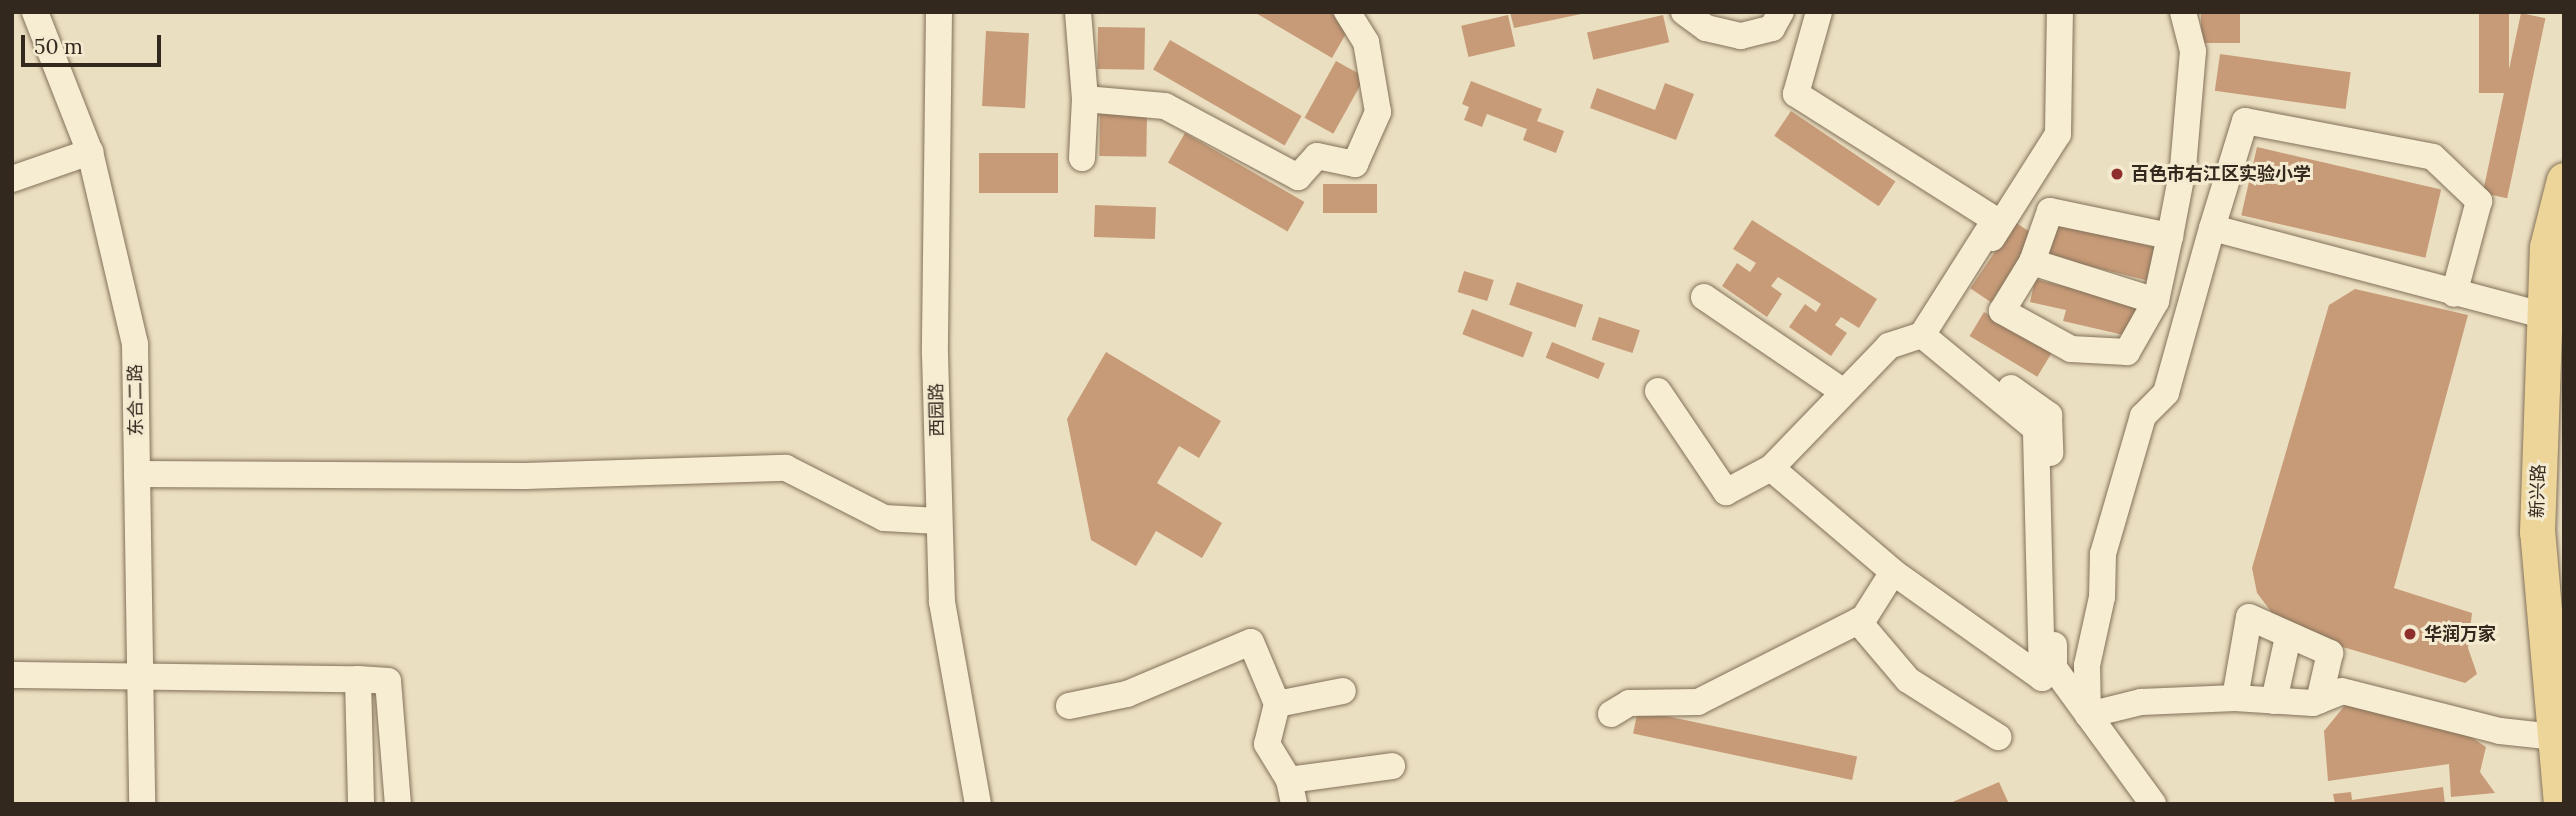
<!DOCTYPE html>
<meta charset="utf-8">
<style>
body{margin:0}
#map{position:relative;width:2576px;height:816px;overflow:hidden;background:#ebdfc1;font-family:Lora,"Noto Sans SC",serif}
div>[style]{position:absolute}
.building>*{inset:0;background:#c79b78;transform-origin:0 0}
.roads{filter:drop-shadow(0 0 2px #837159) drop-shadow(0 0 2px #837159)}
.minor>*{height:26px;margin:-13px;padding:0 13px;transform-origin:13px;border-radius:13px;background:#f6edd3}
.major>*{height:35px;margin:-17.5px;padding:0 17.5px;transform-origin:17.5px;border-radius:17.5px;background:#edd59a}
.dots>*{width:19px;height:19px;translate:-50% -50%;box-sizing:border-box;border:4px solid #f3ead0;border-radius:50%}
span{translate:-50% -50%;white-space:nowrap;text-align:center;line-height:1.15;-webkit-text-stroke:6px #f3ead0;paint-order:stroke}
.poi-label{font-size:18px;color:#33281d;font-weight:700}
.left{translate:0 -50%;text-align:left}
.street-label{font-size:18px;color:#33281d}
.frame{position:absolute;inset:0;border:14px solid #33281d;pointer-events:none}
.scale{position:absolute;left:21px;top:35px;width:140px;height:32px;box-sizing:border-box;border:4px solid #33281d;border-top:0;padding-left:9px;font-size:21px;line-height:24px;white-space:nowrap;color:#33281d;-webkit-text-stroke:5px #f3ead0;paint-order:stroke}
</style>
<div id="map">
<div class="building">
<i style="clip-path:polygon(1254px 12px,1329px 12px,1351px 25px,1332px 58px)"></i>
<i style="clip-path:polygon(1510px 12px,1586px 12px,1586px 13px,1514px 28px)"></i>
<i style="left:2201px;top:12px;width:39px;height:31px"></i>
<i style="left:2479px;top:12px;width:30px;height:81px"></i>
<i style="left:2521px;top:13px;width:25px;height:184px;rotate:12deg"></i>
<i style="left:1508px;top:15px;width:32px;height:48px;rotate:77deg"></i>
<i style="left:1663px;top:15px;width:28px;height:78px;rotate:77deg"></i>
<i style="left:1098px;top:27px;width:47px;height:42px;rotate:1deg"></i>
<i style="left:986px;top:31px;width:43px;height:75px;rotate:3deg"></i>
<i style="left:1170px;top:40px;width:152px;height:34px;rotate:30deg"></i>
<i style="left:2220px;top:54px;width:132px;height:37px;rotate:8deg"></i>
<i style="left:1336px;top:61px;width:33px;height:65px;rotate:29deg"></i>
<i style="clip-path:polygon(1471px 81px,1542px 109px,1537px 121px,1564px 131px,1556px 153px,1523px 140px,1527px 129px,1487px 114px,1482px 127px,1464px 120px,1469px 107px,1462px 104px)"></i>
<i style="clip-path:polygon(1665px 83px,1694px 94px,1676px 140px,1590px 108px,1597px 88px,1655px 110px)"></i>
<i style="left:1791px;top:111px;width:126px;height:30px;rotate:34deg"></i>
<i style="left:1100px;top:114px;width:47px;height:42px;rotate:1deg"></i>
<i style="left:1185px;top:133px;width:138px;height:34px;rotate:30deg"></i>
<i style="left:2257px;top:147px;width:189px;height:70px;rotate:13deg"></i>
<i style="left:979px;top:153px;width:79px;height:40px"></i>
<i style="left:1377px;top:184px;width:29px;height:54px;rotate:90deg"></i>
<i style="left:1095px;top:205px;width:61px;height:32px;rotate:2deg"></i>
<i style="clip-path:polygon(1752px 220px,1877px 299px,1859px 328px,1841px 317px,1835px 325px,1847px 333px,1831px 356px,1789px 327px,1805px 304px,1816px 312px,1821px 304px,1778px 277px,1771px 286px,1782px 294px,1767px 317px,1722px 286px,1737px 263px,1750px 272px,1756px 263px,1733px 249px)"></i>
<i style="left:2015px;top:222px;width:25px;height:80px;rotate:34deg"></i>
<i style="left:2053px;top:222px;width:111px;height:34px;rotate:14deg"></i>
<i style="left:1464px;top:271px;width:31px;height:22px;rotate:17deg"></i>
<i style="clip-path:polygon(2035px 279px,2140px 305px,2132px 337px,2063px 321px,2066px 310px,2030px 302px)"></i>
<i style="left:1517px;top:282px;width:70px;height:24px;rotate:19deg"></i>
<i style="clip-path:polygon(2355px 289px,2468px 315px,2394px 588px,2472px 613px,2468px 648px,2477px 674px,2465px 683px,2302px 635px,2273px 614px,2257px 593px,2252px 568px,2329px 305px)"></i>
<i style="left:1472px;top:309px;width:65px;height:27px;rotate:21deg"></i>
<i style="left:1984px;top:312px;width:79px;height:28px;rotate:31deg"></i>
<i style="left:1599px;top:317px;width:43px;height:24px;rotate:18deg"></i>
<i style="left:1552px;top:342px;width:57px;height:17px;rotate:22deg"></i>
<i style="clip-path:polygon(1106px 352px,1221px 421px,1199px 458px,1179px 446px,1157px 483px,1222px 523px,1202px 558px,1156px 531px,1136px 566px,1091px 540px,1067px 419px)"></i>
<i style="clip-path:polygon(2346px 704px,2471px 737px,2486px 747px,2480px 772px,2495px 793px,2451px 797px,2449px 764px,2328px 781px,2324px 731px)"></i>
<i style="left:1638px;top:710px;width:224px;height:24px;rotate:12deg"></i>
<i style="clip-path:polygon(1999px 782px,2009px 804px,1948px 804px)"></i>
<i style="clip-path:polygon(2443px 787px,2445px 804px,2335px 804px,2333px 794px,2351px 792px,2352px 800px)"></i>
</div>
<div class="roads">
<div class="minor">
<i style="left:35px;top:12px;width:150px;rotate:68.6deg"></i>
<i style="left:90px;top:152px;width:197px;rotate:76.8deg"></i>
<i style="left:135px;top:344px;width:460px;rotate:89.1deg"></i>
<i style="left:939px;top:12px;width:342px;rotate:90.7deg"></i>
<i style="left:935px;top:354px;width:248px;rotate:88.4deg"></i>
<i style="left:942px;top:602px;width:205px;rotate:79.9deg"></i>
<i style="left:1078px;top:12px;width:87px;rotate:85.4deg"></i>
<i style="left:1085px;top:99px;width:80px;rotate:5deg"></i>
<i style="left:1165px;top:106px;width:151px;rotate:28.1deg"></i>
<i style="left:1298px;top:177px;width:28px;rotate:-48deg"></i>
<i style="left:1317px;top:156px;width:39px;rotate:12deg"></i>
<i style="left:1355px;top:164px;width:57px;rotate:-66.1deg"></i>
<i style="left:1378px;top:112px;width:71px;rotate:-99.7deg"></i>
<i style="left:1366px;top:42px;width:36px;rotate:-122deg"></i>
<i style="left:1684px;top:12px;width:27px;rotate:36deg"></i>
<i style="left:1706px;top:28px;width:36px;rotate:13deg"></i>
<i style="left:1741px;top:36px;width:32px;rotate:-14deg"></i>
<i style="left:1772px;top:28px;width:18px;rotate:-61deg"></i>
<i style="left:1819px;top:12px;width:85px;rotate:105.7deg"></i>
<i style="left:1796px;top:94px;width:236px;rotate:32.3deg"></i>
<i style="left:1995px;top:220px;width:136px;rotate:122.4deg"></i>
<i style="left:1922px;top:335px;width:35px;rotate:162deg"></i>
<i style="left:1889px;top:346px;width:170px;rotate:134deg"></i>
<i style="left:1771px;top:468px;width:160px;rotate:40.4deg"></i>
<i style="left:1893px;top:572px;width:183px;rotate:35.4deg"></i>
<i style="left:2042px;top:678px;width:249px;rotate:-91.4deg"></i>
<i style="left:2036px;top:429px;width:148px;rotate:-140.5deg"></i>
<i style="left:1082px;top:158px;width:59px;rotate:-87.1deg"></i>
<i style="left:12px;top:179px;width:83px;rotate:-19.1deg"></i>
<i style="left:2050px;top:211px;width:123px;rotate:11.8deg"></i>
<i style="left:2170px;top:236px;width:66px;rotate:102.2deg"></i>
<i style="left:2156px;top:301px;width:59px;rotate:119.6deg"></i>
<i style="left:2127px;top:352px;width:56px;rotate:-176.9deg"></i>
<i style="left:2071px;top:349px;width:79px;rotate:-151.2deg"></i>
<i style="left:2002px;top:311px;width:57px;rotate:-58.5deg"></i>
<i style="left:2032px;top:262px;width:54px;rotate:-70.6deg"></i>
<i style="left:2212px;top:228px;width:112px;rotate:-72.9deg"></i>
<i style="left:2245px;top:121px;width:191px;rotate:10.8deg"></i>
<i style="left:2433px;top:157px;width:64px;rotate:43.7deg"></i>
<i style="left:2479px;top:201px;width:96px;rotate:105deg"></i>
<i style="left:2170px;top:236px;width:69px;rotate:-79.2deg"></i>
<i style="left:2183px;top:168px;width:117px;rotate:-85.1deg"></i>
<i style="left:2193px;top:51px;width:40px;rotate:-104.4deg"></i>
<i style="left:1992px;top:238px;width:123px;rotate:-57.6deg"></i>
<i style="left:2058px;top:134px;width:122px;rotate:-89.1deg"></i>
<i style="left:2032px;top:262px;width:130px;rotate:17.5deg"></i>
<i style="left:1704px;top:297px;width:169px;rotate:34.2deg"></i>
<i style="left:2546px;top:316px;width:345px;rotate:-165.2deg"></i>
<i style="left:2212px;top:228px;width:171px;rotate:105.6deg"></i>
<i style="left:2166px;top:393px;width:33px;rotate:135deg"></i>
<i style="left:2143px;top:416px;width:144px;rotate:106.2deg"></i>
<i style="left:2103px;top:554px;width:43px;rotate:91.3deg"></i>
<i style="left:2102px;top:597px;width:70px;rotate:102.4deg"></i>
<i style="left:2087px;top:665px;width:50px;rotate:88.9deg"></i>
<i style="left:2088px;top:715px;width:55px;rotate:-13.8deg"></i>
<i style="left:2141px;top:702px;width:94px;rotate:-2.4deg"></i>
<i style="left:2235px;top:698px;width:78px;rotate:3.7deg"></i>
<i style="left:2313px;top:703px;width:31px;rotate:-22deg"></i>
<i style="left:2342px;top:691px;width:163px;rotate:14.2deg"></i>
<i style="left:2500px;top:731px;width:54px;rotate:6.3deg"></i>
<i style="left:2011px;top:388px;width:47px;rotate:35.4deg"></i>
<i style="left:2049px;top:415px;width:38px;rotate:88deg"></i>
<i style="left:1658px;top:391px;width:122px;rotate:56deg"></i>
<i style="left:1726px;top:492px;width:51px;rotate:-28.1deg"></i>
<i style="left:137px;top:474px;width:388px;rotate:0.3deg"></i>
<i style="left:525px;top:476px;width:261px;rotate:-1.8deg"></i>
<i style="left:786px;top:468px;width:110px;rotate:27deg"></i>
<i style="left:884px;top:518px;width:55px;rotate:3.1deg"></i>
<i style="left:1858px;top:621px;width:77px;rotate:49.7deg"></i>
<i style="left:1908px;top:680px;width:107px;rotate:32.3deg"></i>
<i style="left:2054px;top:645px;width:23px;rotate:90deg"></i>
<i style="left:2054px;top:668px;width:168px;rotate:53.9deg"></i>
<i style="left:12px;top:675px;width:346px;rotate:0.7deg"></i>
<i style="left:358px;top:679px;width:125px;rotate:88.6deg"></i>
<i style="left:358px;top:679px;width:30px;rotate:4deg"></i>
<i style="left:388px;top:681px;width:123px;rotate:85.4deg"></i>
<i style="left:2235px;top:698px;width:82px;rotate:-80.2deg"></i>
<i style="left:2249px;top:617px;width:89px;rotate:24deg"></i>
<i style="left:2330px;top:653px;width:49px;rotate:102.9deg"></i>
<i style="left:2274px;top:701px;width:66px;rotate:-77.7deg"></i>
<i style="left:1277px;top:704px;width:67px;rotate:-11.1deg"></i>
<i style="left:1069px;top:706px;width:59px;rotate:-11.7deg"></i>
<i style="left:1127px;top:694px;width:134px;rotate:-22.8deg"></i>
<i style="left:1251px;top:642px;width:67px;rotate:67.2deg"></i>
<i style="left:1277px;top:704px;width:41px;rotate:104deg"></i>
<i style="left:1267px;top:744px;width:42px;rotate:58.6deg"></i>
<i style="left:1289px;top:780px;width:25px;rotate:78deg"></i>
<i style="left:1611px;top:714px;width:21px;rotate:-31deg"></i>
<i style="left:1629px;top:703px;width:69px;rotate:-0.8deg"></i>
<i style="left:1698px;top:702px;width:186px;rotate:-26.8deg"></i>
<i style="left:1864px;top:618px;width:54px;rotate:-57.8deg"></i>
<i style="left:1289px;top:780px;width:104px;rotate:-7.7deg"></i>
</div>
<div class="major">
<i style="left:2561px;top:804px;width:273px;rotate:-95deg"></i>
<i style="left:2537px;top:532px;width:285px;rotate:-88deg"></i>
<i style="left:2547px;top:247px;width:69px;rotate:-75.8deg"></i>
</div>
</div>
<div class="dots">
<i style="left:2117px;top:174px;background:#8e2f2d"></i>
<i style="left:2410px;top:634px;background:#8e2f2d"></i>
</div>
<div class="poi-label">
<span class="left" style="left:2131px;top:174px">百色市右江区实验小学</span>
<span class="left" style="left:2424px;top:634px">华润万家</span>
</div>
<div class="street-label">
<span style="left:136px;top:400px;rotate:-91deg">东合二路</span>
<span style="left:937px;top:410px;rotate:-91deg">西园路</span>
<span style="left:2538px;top:491px;rotate:-88deg">新兴路</span>
</div>
<div class="frame"></div>
<div class="scale">50 m</div>
</div>
